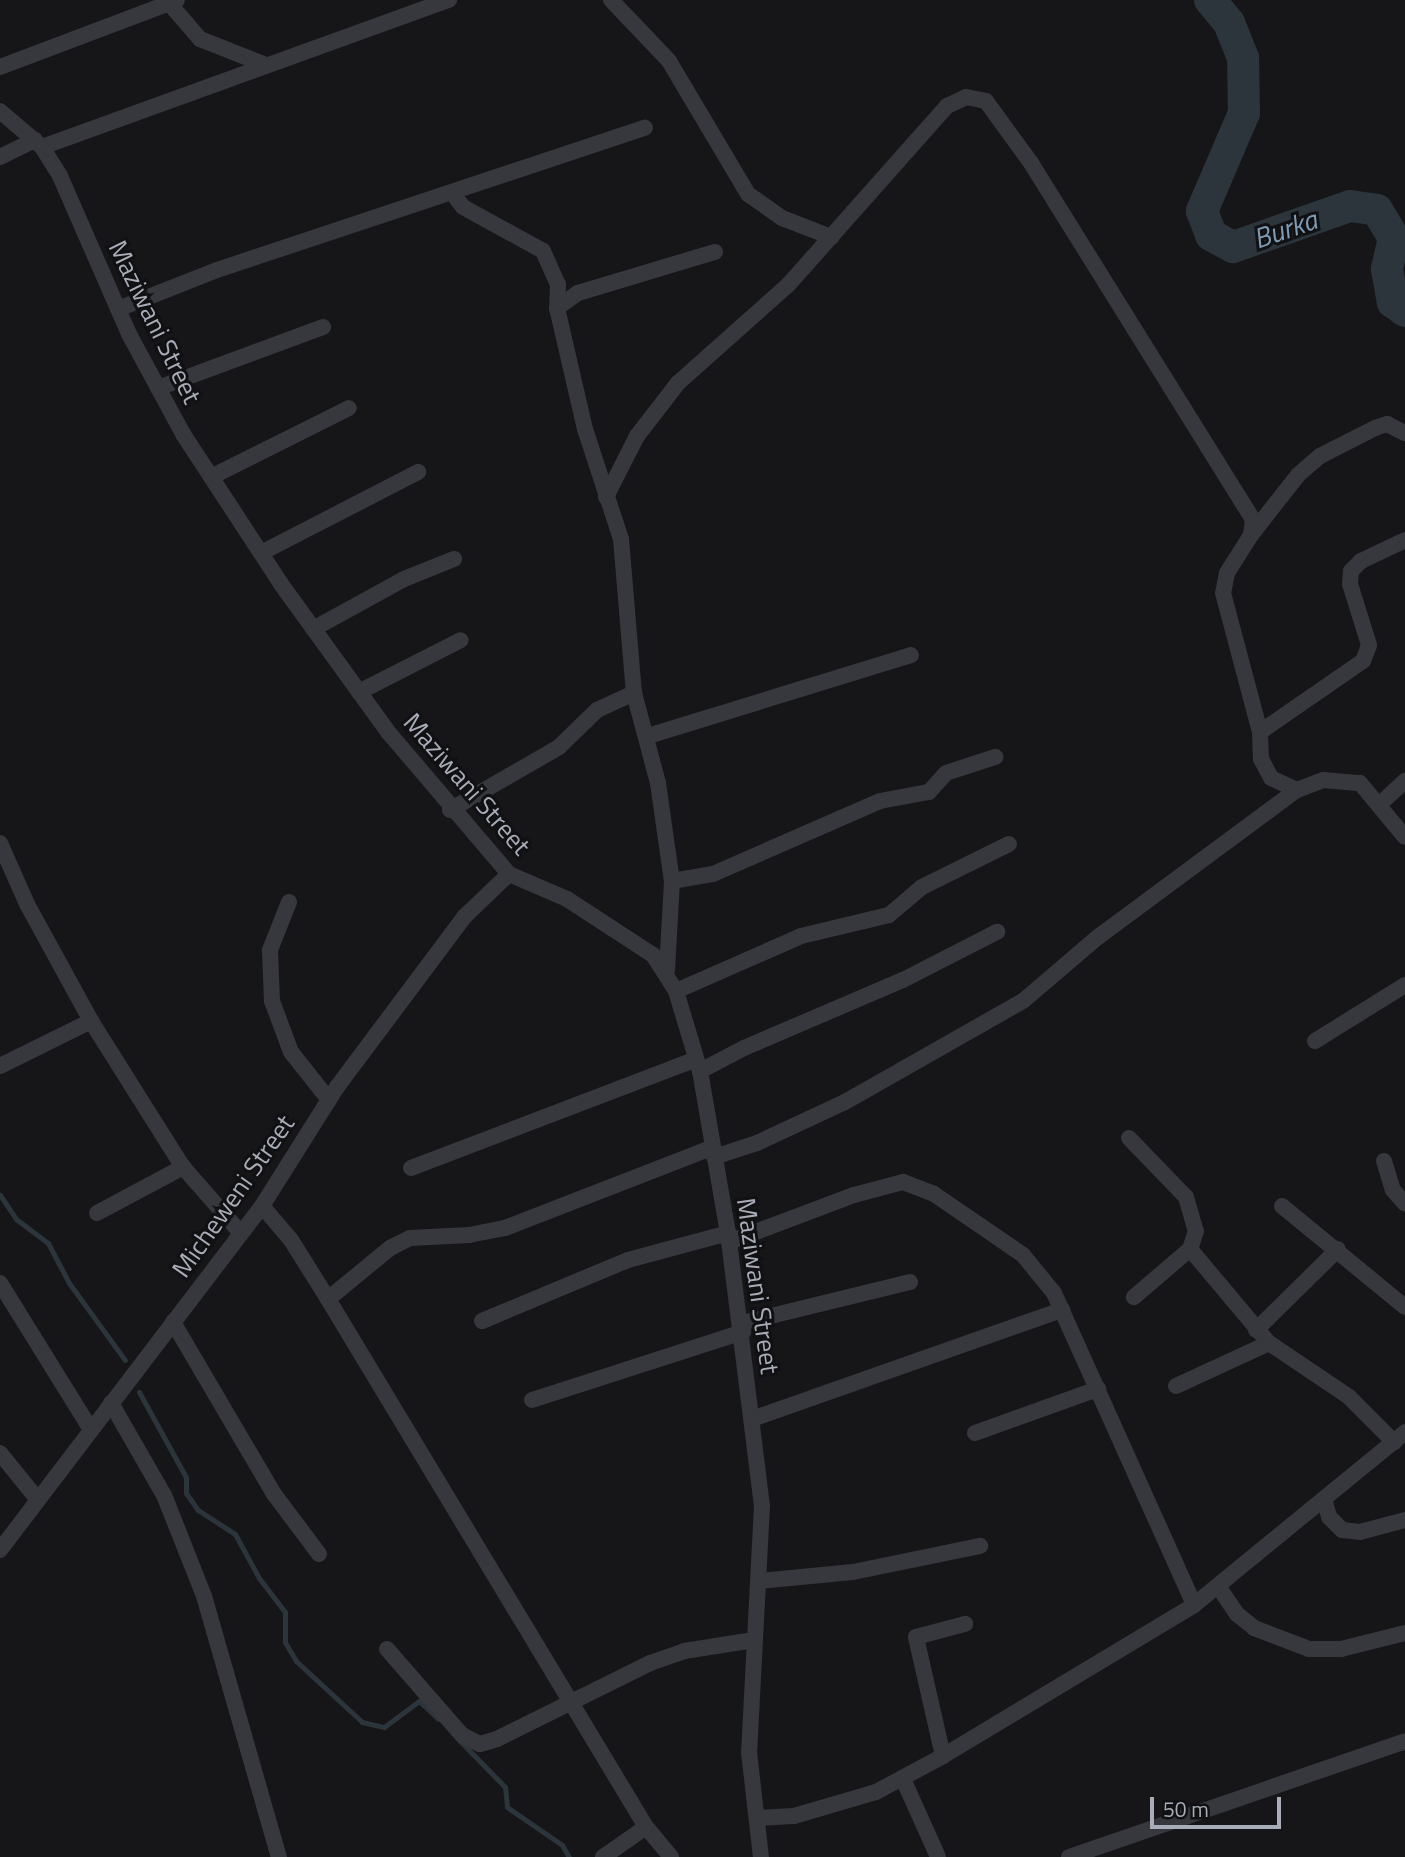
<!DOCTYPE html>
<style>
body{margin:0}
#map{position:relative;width:1405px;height:1857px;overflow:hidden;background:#161618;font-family:"Titillium Web",sans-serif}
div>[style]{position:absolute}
.stream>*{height:5px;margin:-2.5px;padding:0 2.5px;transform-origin:2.5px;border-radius:2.5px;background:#2c353c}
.river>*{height:32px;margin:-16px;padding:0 16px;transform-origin:16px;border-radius:16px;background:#2c353c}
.minor>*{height:16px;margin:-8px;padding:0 8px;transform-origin:8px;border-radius:8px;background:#37383d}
span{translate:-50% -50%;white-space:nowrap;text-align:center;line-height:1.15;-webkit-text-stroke:6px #111113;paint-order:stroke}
.street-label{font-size:26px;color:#a8adb8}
.water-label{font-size:28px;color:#7f9bb3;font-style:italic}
.scale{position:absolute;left:1150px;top:1797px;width:131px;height:32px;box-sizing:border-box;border:4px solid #a8adb8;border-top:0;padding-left:9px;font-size:21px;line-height:24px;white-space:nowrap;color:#a8adb8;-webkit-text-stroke:5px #111113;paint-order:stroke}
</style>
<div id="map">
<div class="stream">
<i style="left:0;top:1195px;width:29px;rotate:56deg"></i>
<i style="left:16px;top:1219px;width:40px;rotate:37deg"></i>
<i style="left:48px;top:1243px;width:45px;rotate:62.3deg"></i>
<i style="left:69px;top:1283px;width:95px;rotate:54deg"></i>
<i style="left:139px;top:1392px;width:97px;rotate:61.1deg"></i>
<i style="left:186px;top:1477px;width:16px;rotate:90deg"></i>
<i style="left:186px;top:1493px;width:21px;rotate:55deg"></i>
<i style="left:198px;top:1510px;width:44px;rotate:33deg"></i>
<i style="left:235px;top:1534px;width:50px;rotate:61.4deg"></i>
<i style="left:259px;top:1578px;width:43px;rotate:52.6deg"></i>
<i style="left:285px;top:1612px;width:30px;rotate:90deg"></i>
<i style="left:285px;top:1642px;width:22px;rotate:60deg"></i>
<i style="left:296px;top:1661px;width:90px;rotate:42.7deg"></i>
<i style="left:362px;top:1722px;width:23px;rotate:13deg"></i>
<i style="left:384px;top:1727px;width:44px;rotate:-36.6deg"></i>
<i style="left:419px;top:1701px;width:26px;rotate:43deg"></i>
<i style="left:460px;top:1741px;width:64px;rotate:45.6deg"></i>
<i style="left:505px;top:1787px;width:20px;rotate:84deg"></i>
<i style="left:507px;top:1807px;width:67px;rotate:34.6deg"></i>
<i style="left:562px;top:1845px;width:14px;rotate:60deg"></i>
</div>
<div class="river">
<i style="left:1210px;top:0;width:30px;rotate:50deg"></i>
<i style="left:1229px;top:23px;width:38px;rotate:68deg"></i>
<i style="left:1243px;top:58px;width:55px;rotate:89deg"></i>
<i style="left:1244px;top:113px;width:107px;rotate:113.2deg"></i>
<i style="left:1202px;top:211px;width:26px;rotate:69deg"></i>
<i style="left:1211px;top:235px;width:25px;rotate:29deg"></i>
<i style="left:1233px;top:247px;width:124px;rotate:-19.3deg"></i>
<i style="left:1350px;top:206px;width:27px;rotate:8deg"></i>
<i style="left:1377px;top:210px;width:33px;rotate:59deg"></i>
<i style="left:1394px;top:238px;width:32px;rotate:103deg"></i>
<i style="left:1387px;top:269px;width:34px;rotate:80deg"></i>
<i style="left:1393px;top:302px;width:15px;rotate:37deg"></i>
</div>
<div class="minor">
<i style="left:611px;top:0;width:84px;rotate:46.4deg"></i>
<i style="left:669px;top:61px;width:155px;rotate:59.3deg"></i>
<i style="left:748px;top:194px;width:42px;rotate:35.2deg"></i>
<i style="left:782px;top:218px;width:53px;rotate:21.2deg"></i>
<i style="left:169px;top:3px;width:48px;rotate:49.3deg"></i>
<i style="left:200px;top:39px;width:68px;rotate:21.6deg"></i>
<i style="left:0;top:67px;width:189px;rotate:-20.7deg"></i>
<i style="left:0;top:111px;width:55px;rotate:40.6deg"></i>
<i style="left:42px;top:147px;width:34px;rotate:58deg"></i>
<i style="left:60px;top:176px;width:172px;rotate:66.4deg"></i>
<i style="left:129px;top:334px;width:114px;rotate:61.6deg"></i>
<i style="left:183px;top:434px;width:179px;rotate:56.8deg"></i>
<i style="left:281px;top:584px;width:184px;rotate:54.1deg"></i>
<i style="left:389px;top:733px;width:185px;rotate:49.6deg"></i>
<i style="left:509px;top:874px;width:63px;rotate:23.3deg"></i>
<i style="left:567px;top:899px;width:103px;rotate:33.1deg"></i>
<i style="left:653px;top:955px;width:43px;rotate:57.4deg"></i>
<i style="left:676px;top:991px;width:84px;rotate:73.3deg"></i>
<i style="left:700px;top:1071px;width:164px;rotate:80.2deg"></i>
<i style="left:728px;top:1233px;width:275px;rotate:82.9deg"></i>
<i style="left:762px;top:1506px;width:246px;rotate:93deg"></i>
<i style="left:749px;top:1752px;width:106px;rotate:83.5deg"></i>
<i style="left:42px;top:147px;width:433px;rotate:-19.9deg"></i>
<i style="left:0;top:157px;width:39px;rotate:-26deg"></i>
<i style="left:453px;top:194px;width:16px;rotate:52deg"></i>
<i style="left:463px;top:207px;width:91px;rotate:28.8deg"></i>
<i style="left:543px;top:251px;width:36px;rotate:66deg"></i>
<i style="left:558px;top:284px;width:24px;rotate:92deg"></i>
<i style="left:557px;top:308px;width:124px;rotate:77deg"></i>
<i style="left:585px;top:429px;width:116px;rotate:71.9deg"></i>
<i style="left:621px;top:539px;width:155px;rotate:85.2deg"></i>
<i style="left:634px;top:693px;width:93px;rotate:75.1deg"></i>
<i style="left:658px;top:783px;width:99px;rotate:81.9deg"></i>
<i style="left:672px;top:881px;width:90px;rotate:93.2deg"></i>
<i style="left:557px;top:308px;width:26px;rotate:-36deg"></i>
<i style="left:578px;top:293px;width:143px;rotate:-16.7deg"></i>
<i style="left:118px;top:309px;width:106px;rotate:-21.5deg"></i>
<i style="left:217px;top:270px;width:451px;rotate:-18.4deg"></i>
<i style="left:158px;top:388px;width:176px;rotate:-20.3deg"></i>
<i style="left:211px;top:477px;width:154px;rotate:-26.6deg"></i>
<i style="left:606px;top:497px;width:68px;rotate:-63.1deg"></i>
<i style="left:637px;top:436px;width:67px;rotate:-52.3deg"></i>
<i style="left:678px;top:383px;width:149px;rotate:-41.7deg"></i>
<i style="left:789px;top:284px;width:238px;rotate:-48.4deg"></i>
<i style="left:947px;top:106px;width:21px;rotate:-25deg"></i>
<i style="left:966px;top:97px;width:20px;rotate:11deg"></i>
<i style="left:986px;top:101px;width:77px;rotate:54deg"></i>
<i style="left:1031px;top:163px;width:420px;rotate:58.1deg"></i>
<i style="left:1253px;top:519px;width:16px;rotate:97deg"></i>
<i style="left:1251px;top:535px;width:45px;rotate:122.3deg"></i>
<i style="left:1227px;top:573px;width:20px;rotate:101deg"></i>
<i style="left:1223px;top:593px;width:144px;rotate:75.1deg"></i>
<i style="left:1260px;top:732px;width:27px;rotate:88deg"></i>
<i style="left:1261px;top:759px;width:21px;rotate:62deg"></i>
<i style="left:1271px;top:778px;width:29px;rotate:25deg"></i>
<i style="left:1251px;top:535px;width:76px;rotate:-51.9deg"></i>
<i style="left:1298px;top:475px;width:29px;rotate:-41deg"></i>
<i style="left:1320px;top:456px;width:62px;rotate:-27deg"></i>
<i style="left:1375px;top:428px;width:13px;rotate:-18deg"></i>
<i style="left:1387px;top:424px;width:20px;rotate:27deg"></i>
<i style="left:261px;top:553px;width:177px;rotate:-27.3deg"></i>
<i style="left:313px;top:629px;width:104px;rotate:-28.8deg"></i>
<i style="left:404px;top:579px;width:54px;rotate:-21.8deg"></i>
<i style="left:359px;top:692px;width:114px;rotate:-27deg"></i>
<i style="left:1260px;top:732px;width:125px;rotate:-34.6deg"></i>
<i style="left:1363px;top:661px;width:17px;rotate:-69deg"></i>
<i style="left:1369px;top:645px;width:64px;rotate:-107.3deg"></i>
<i style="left:1350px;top:584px;width:13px;rotate:-86deg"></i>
<i style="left:1351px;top:571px;width:14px;rotate:-45deg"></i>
<i style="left:1361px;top:561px;width:49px;rotate:-25.5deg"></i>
<i style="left:648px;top:736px;width:275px;rotate:-17.1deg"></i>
<i style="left:1380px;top:804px;width:34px;rotate:-43deg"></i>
<i style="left:450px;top:810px;width:126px;rotate:-30deg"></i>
<i style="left:559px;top:747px;width:53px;rotate:-44.2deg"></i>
<i style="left:597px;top:710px;width:41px;rotate:-24.7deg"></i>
<i style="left:0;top:843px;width:67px;rotate:66.1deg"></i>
<i style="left:27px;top:904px;width:133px;rotate:61.3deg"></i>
<i style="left:91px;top:1021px;width:173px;rotate:57.8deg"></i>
<i style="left:183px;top:1167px;width:86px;rotate:48.8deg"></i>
<i style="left:672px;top:881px;width:42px;rotate:-9.7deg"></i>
<i style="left:713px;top:874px;width:182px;rotate:-23.6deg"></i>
<i style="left:880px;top:801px;width:50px;rotate:-10.4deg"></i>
<i style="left:929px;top:792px;width:25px;rotate:-48deg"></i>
<i style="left:946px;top:773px;width:52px;rotate:-18.1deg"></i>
<i style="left:289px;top:902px;width:52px;rotate:111.6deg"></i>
<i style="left:270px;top:950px;width:51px;rotate:87.8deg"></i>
<i style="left:272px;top:1001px;width:54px;rotate:69.6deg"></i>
<i style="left:291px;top:1052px;width:61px;rotate:51.6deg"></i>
<i style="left:676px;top:991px;width:137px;rotate:-23.7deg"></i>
<i style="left:801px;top:936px;width:90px;rotate:-13.4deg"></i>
<i style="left:889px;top:915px;width:43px;rotate:-40.3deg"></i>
<i style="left:922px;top:887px;width:97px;rotate:-26.3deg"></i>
<i style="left:1315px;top:1041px;width:106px;rotate:-31.9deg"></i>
<i style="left:0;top:1066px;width:102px;rotate:-26.3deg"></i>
<i style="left:700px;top:1071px;width:50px;rotate:-27.6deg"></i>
<i style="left:744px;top:1048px;width:173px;rotate:-23.2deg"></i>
<i style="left:903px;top:980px;width:106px;rotate:-27.1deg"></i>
<i style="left:1129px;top:1138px;width:82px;rotate:46deg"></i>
<i style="left:1186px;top:1197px;width:35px;rotate:74deg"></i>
<i style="left:1196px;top:1231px;width:19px;rotate:108deg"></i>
<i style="left:1190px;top:1249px;width:74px;rotate:139.4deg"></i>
<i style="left:714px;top:1157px;width:45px;rotate:-18deg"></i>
<i style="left:757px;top:1143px;width:97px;rotate:-25deg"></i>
<i style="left:845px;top:1102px;width:205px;rotate:-29.6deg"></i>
<i style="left:1023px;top:1001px;width:99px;rotate:-40.5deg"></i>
<i style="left:1098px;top:937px;width:247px;rotate:-36.5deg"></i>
<i style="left:1297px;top:790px;width:28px;rotate:-21deg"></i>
<i style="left:1323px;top:780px;width:37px;rotate:5deg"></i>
<i style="left:1360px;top:783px;width:70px;rotate:50.2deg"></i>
<i style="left:1384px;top:1161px;width:30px;rotate:73deg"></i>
<i style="left:1393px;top:1190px;width:18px;rotate:49deg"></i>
<i style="left:411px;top:1168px;width:305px;rotate:-20.9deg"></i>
<i style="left:262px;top:1206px;width:45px;rotate:49.5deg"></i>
<i style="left:291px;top:1240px;width:70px;rotate:57.9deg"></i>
<i style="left:328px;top:1299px;width:616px;rotate:58.94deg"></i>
<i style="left:646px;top:1827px;width:39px;rotate:50deg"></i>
<i style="left:1282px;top:1206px;width:159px;rotate:39.4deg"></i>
<i style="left:97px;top:1213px;width:98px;rotate:-28.1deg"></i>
<i style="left:729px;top:1242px;width:134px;rotate:-20.6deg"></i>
<i style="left:854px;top:1195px;width:51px;rotate:-14.9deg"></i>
<i style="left:903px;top:1182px;width:33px;rotate:21deg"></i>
<i style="left:934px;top:1194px;width:108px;rotate:34.4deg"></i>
<i style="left:1023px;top:1255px;width:49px;rotate:50.8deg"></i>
<i style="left:1054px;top:1293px;width:342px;rotate:65.8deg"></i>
<i style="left:1190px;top:1249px;width:123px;rotate:50deg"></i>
<i style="left:1269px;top:1343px;width:97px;rotate:34deg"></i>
<i style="left:1349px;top:1397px;width:64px;rotate:45deg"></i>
<i style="left:0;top:1283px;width:173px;rotate:58.2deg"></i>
<i style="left:328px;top:1299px;width:80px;rotate:-39.4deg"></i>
<i style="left:390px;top:1248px;width:22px;rotate:-27deg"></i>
<i style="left:410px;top:1238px;width:59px;rotate:-2.9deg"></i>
<i style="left:469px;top:1235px;width:37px;rotate:-11deg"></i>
<i style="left:505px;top:1228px;width:221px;rotate:-21.2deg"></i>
<i style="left:482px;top:1321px;width:158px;rotate:-22.7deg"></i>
<i style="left:628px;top:1260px;width:104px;rotate:-15.1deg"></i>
<i style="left:173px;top:1322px;width:199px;rotate:59.6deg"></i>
<i style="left:274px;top:1494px;width:75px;rotate:53.1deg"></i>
<i style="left:742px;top:1323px;width:173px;rotate:-13.7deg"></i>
<i style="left:1256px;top:1330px;width:115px;rotate:-44.6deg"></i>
<i style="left:1176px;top:1386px;width:102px;rotate:-24.8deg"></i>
<i style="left:532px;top:1400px;width:222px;rotate:-17.9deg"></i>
<i style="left:111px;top:1403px;width:106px;rotate:60.1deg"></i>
<i style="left:164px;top:1495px;width:109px;rotate:68.4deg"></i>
<i style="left:204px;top:1596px;width:272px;rotate:74deg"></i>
<i style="left:752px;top:1419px;width:329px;rotate:-19.4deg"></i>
<i style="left:975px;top:1433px;width:131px;rotate:-19.7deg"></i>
<i style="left:0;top:1453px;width:60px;rotate:51deg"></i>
<i style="left:1324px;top:1499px;width:19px;rotate:74deg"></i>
<i style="left:1329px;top:1517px;width:18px;rotate:45deg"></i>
<i style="left:1342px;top:1530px;width:18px;rotate:6deg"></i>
<i style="left:1360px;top:1532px;width:47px;rotate:-14.9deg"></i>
<i style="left:0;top:1550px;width:432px;rotate:-52.7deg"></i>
<i style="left:262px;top:1206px;width:141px;rotate:-57.8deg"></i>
<i style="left:337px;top:1087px;width:212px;rotate:-53.2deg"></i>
<i style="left:464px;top:917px;width:62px;rotate:-43.7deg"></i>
<i style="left:760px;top:1581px;width:93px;rotate:-5.5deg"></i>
<i style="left:853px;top:1572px;width:130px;rotate:-11.6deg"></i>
<i style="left:1218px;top:1586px;width:34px;rotate:56deg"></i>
<i style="left:1237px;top:1614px;width:22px;rotate:39deg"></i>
<i style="left:1254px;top:1628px;width:59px;rotate:20.9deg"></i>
<i style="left:1309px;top:1649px;width:32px"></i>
<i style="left:1341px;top:1649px;width:66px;rotate:-14deg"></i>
<i style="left:387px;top:1649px;width:114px;rotate:48.9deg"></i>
<i style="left:462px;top:1735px;width:20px;rotate:27deg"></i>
<i style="left:480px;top:1744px;width:18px;rotate:-16deg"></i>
<i style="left:497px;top:1739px;width:171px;rotate:-26.4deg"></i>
<i style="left:650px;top:1663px;width:36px;rotate:-19deg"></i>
<i style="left:684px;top:1651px;width:71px;rotate:-8.9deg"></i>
<i style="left:943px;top:1756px;width:122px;rotate:-102.8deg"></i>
<i style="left:916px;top:1637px;width:51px;rotate:-14.9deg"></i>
<i style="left:903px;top:1779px;width:85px;rotate:65.8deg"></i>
<i style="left:757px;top:1818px;width:37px;rotate:-3deg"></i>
<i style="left:794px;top:1816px;width:85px;rotate:-16.3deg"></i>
<i style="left:876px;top:1792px;width:76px;rotate:-28.2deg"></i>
<i style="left:943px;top:1756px;width:293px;rotate:-31deg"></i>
<i style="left:1194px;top:1605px;width:273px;rotate:-39.3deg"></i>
<i style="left:603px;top:1857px;width:52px;rotate:-34.9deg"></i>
<i style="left:1069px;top:1857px;width:355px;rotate:-19deg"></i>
</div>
<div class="street-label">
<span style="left:155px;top:322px;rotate:64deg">Maziwani Street</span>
<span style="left:467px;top:784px;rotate:49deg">Maziwani Street</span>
<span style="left:233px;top:1196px;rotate:-55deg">Micheweni Street</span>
<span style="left:758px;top:1286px;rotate:82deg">Maziwani Street</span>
</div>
<div class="water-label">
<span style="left:1285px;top:229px;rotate:-19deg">Burka</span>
</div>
<div class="scale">50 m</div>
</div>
